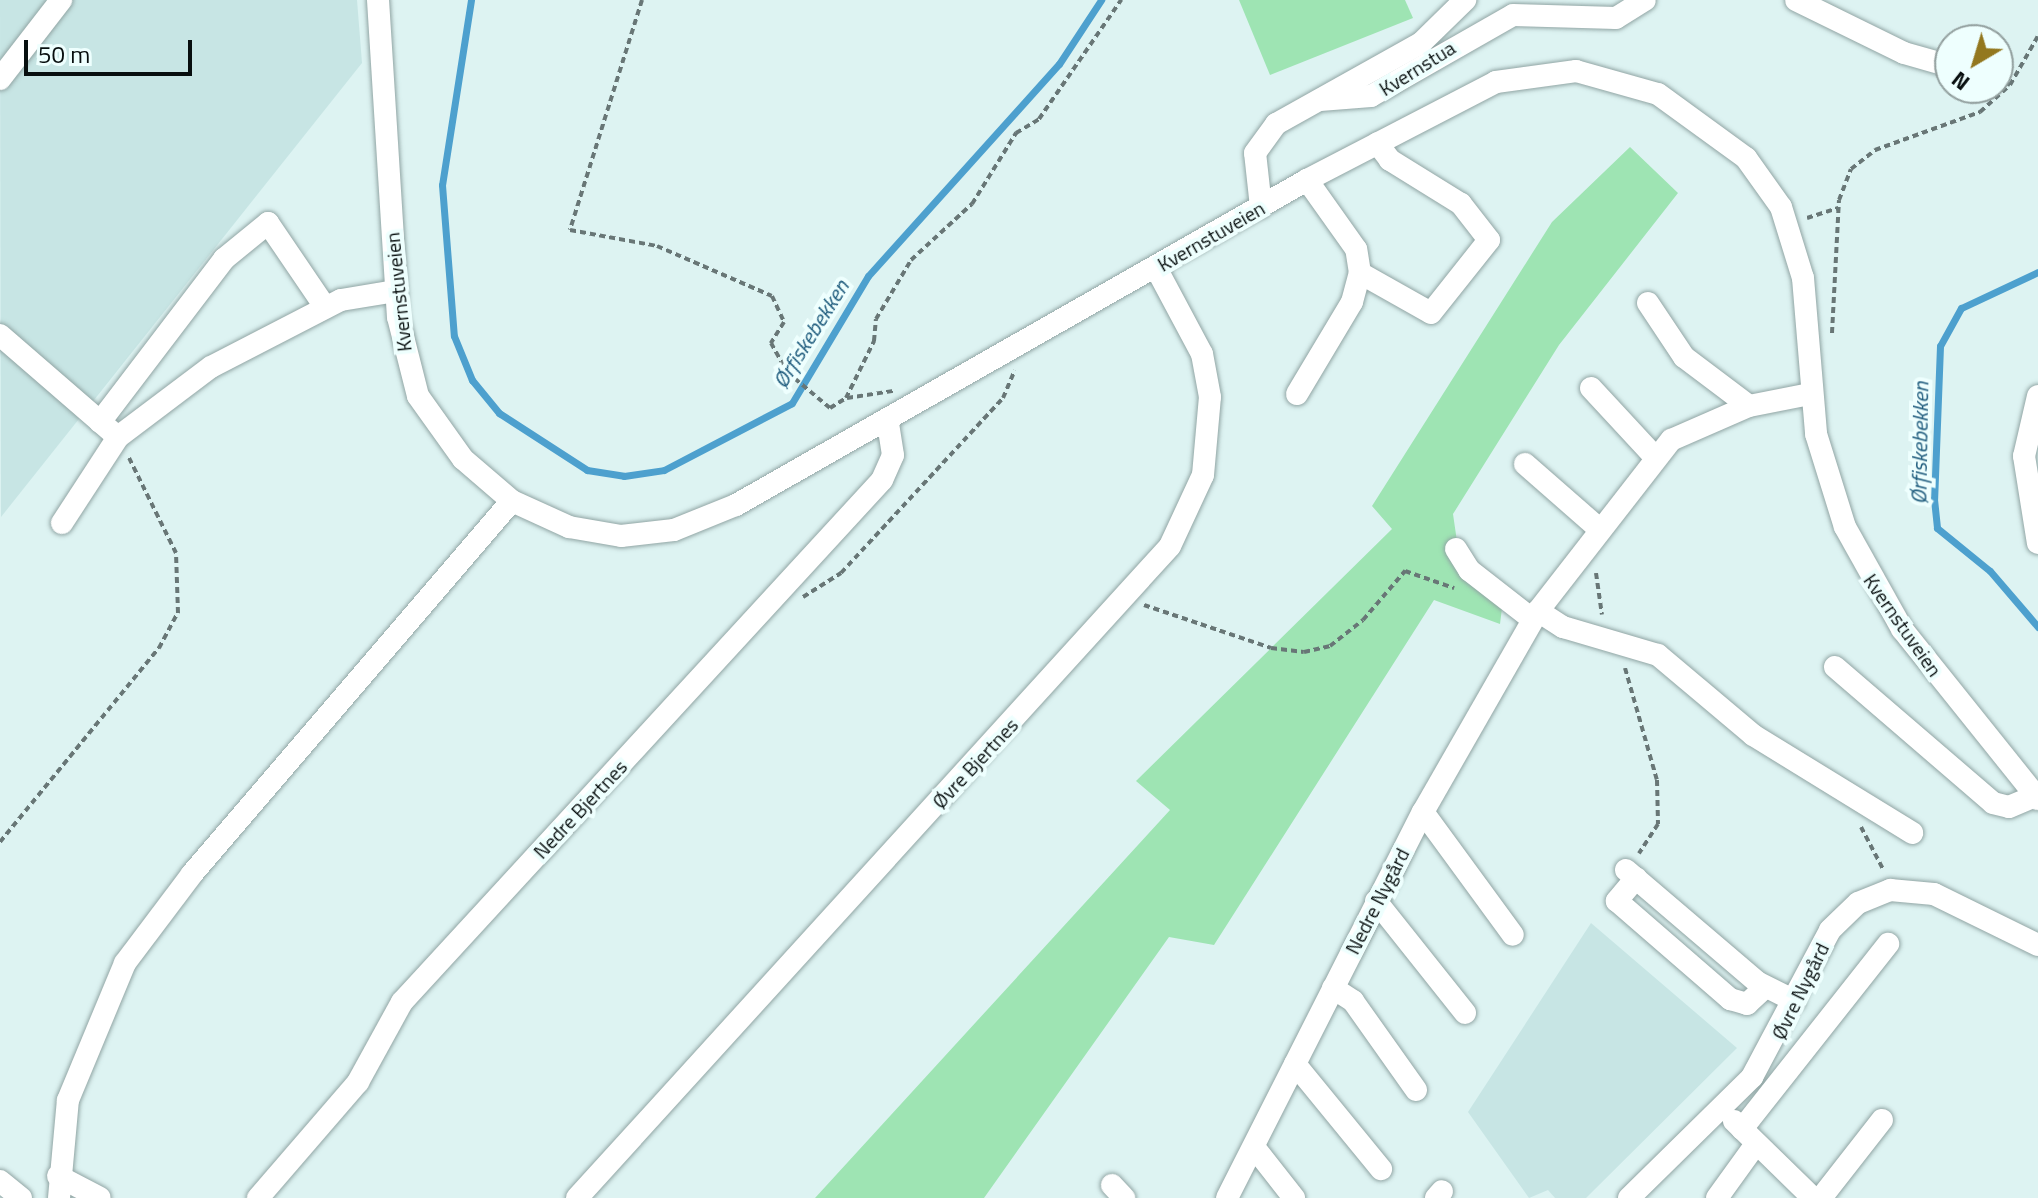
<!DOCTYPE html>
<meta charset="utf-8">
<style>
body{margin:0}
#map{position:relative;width:2038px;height:1198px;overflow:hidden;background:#ddf3f2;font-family:"Titillium Web",sans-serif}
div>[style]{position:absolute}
.built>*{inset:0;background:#c7e5e4}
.green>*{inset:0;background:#9ee4b3}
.stream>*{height:7px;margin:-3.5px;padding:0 3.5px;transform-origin:3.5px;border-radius:3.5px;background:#4da0ce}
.path>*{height:4px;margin-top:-2px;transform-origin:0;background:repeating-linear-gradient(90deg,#687676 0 6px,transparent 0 10px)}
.roads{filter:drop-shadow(0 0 2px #91a5a4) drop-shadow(0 0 2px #91a5a4)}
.minor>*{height:22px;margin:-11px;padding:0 11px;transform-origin:11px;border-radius:11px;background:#fff}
span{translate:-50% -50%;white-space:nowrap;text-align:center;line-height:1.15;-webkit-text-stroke:8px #eefffe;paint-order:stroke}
.street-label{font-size:20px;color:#080f0f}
.water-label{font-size:22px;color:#205d7e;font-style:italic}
.north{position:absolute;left:1934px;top:24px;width:80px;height:80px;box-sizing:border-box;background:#eefffe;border:2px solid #929f9e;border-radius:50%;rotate:218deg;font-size:22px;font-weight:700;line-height:32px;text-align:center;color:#080f0f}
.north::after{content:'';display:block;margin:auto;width:28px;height:36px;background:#93781f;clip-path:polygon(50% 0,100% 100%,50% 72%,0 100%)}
.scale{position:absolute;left:24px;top:40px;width:168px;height:36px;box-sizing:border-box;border:4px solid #080f0f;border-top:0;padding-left:10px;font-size:24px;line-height:28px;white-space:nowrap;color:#080f0f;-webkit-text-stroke:6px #eefffe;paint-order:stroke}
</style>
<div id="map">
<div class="built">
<i style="clip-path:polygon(0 0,357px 0,362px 63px,1px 517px)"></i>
<i style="clip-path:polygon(1591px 923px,1737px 1048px,1586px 1198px,1555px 1198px,1548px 1190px,1529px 1198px,1468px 1112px)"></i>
</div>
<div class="green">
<i style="clip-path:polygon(1239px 0,1405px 0,1413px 18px,1270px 75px)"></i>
<i style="clip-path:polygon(1630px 147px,1678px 193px,1559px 345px,1453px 514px,1461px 569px,1503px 600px,1500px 624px,1434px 600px,1214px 945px,1169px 937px,984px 1198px,815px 1198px,1170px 810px,1136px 781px,1392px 529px,1372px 506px,1552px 222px)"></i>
</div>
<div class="stream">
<i style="left:471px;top:0;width:187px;rotate:98.9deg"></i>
<i style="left:442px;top:185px;width:151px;rotate:85.5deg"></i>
<i style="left:454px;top:336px;width:48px;rotate:67.8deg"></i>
<i style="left:472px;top:380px;width:43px;rotate:50.7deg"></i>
<i style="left:499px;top:413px;width:105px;rotate:32.9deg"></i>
<i style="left:587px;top:470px;width:37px;rotate:9deg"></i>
<i style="left:624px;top:476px;width:40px;rotate:-8.5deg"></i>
<i style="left:664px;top:470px;width:144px;rotate:-27.6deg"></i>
<i style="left:792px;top:403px;width:148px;rotate:-59.1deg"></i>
<i style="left:868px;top:276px;width:285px;rotate:-48deg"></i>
<i style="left:1059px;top:64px;width:77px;rotate:-56.7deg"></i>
<i style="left:2038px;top:272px;width:85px;rotate:154.9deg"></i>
<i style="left:1961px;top:308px;width:43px;rotate:118.9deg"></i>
<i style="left:1940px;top:346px;width:153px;rotate:92.2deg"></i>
<i style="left:1934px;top:499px;width:29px;rotate:84deg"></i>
<i style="left:1937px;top:528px;width:68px;rotate:39.1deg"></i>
<i style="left:1990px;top:571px;width:74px;rotate:49.4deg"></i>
</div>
<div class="path">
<i style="left:642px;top:0;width:241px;rotate:107.4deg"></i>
<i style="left:570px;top:230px;width:88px;rotate:10.4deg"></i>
<i style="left:657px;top:246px;width:125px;rotate:23.5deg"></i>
<i style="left:772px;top:296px;width:29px;rotate:65deg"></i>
<i style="left:784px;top:322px;width:25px;rotate:122deg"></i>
<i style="left:771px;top:343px;width:33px;rotate:61deg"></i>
<i style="left:787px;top:372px;width:56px;rotate:39.9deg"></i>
<i style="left:830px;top:408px;width:19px;rotate:-32deg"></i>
<i style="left:846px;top:398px;width:64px;rotate:-63.8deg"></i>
<i style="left:874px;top:341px;width:22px;rotate:-85deg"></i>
<i style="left:876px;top:319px;width:69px;rotate:-59.3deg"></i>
<i style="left:911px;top:260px;width:83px;rotate:-42.6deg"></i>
<i style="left:972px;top:204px;width:84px;rotate:-58.2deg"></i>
<i style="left:1016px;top:133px;width:27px;rotate:-31deg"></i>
<i style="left:1039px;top:119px;width:145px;rotate:-55.4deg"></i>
<i style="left:1998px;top:78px;width:14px;rotate:30deg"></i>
<i style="left:1807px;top:218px;width:33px;rotate:-18deg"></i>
<i style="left:1832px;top:333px;width:133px;rotate:-87deg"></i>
<i style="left:1839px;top:200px;width:33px;rotate:-69deg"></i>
<i style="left:1851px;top:169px;width:31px;rotate:-38deg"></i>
<i style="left:1875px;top:150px;width:112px;rotate:-19.9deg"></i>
<i style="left:1980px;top:112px;width:40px;rotate:-42deg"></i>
<i style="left:2010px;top:85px;width:56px;rotate:-60.3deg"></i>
<i style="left:847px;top:398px;width:47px;rotate:-8.7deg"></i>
<i style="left:1596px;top:573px;width:42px;rotate:81.9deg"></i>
<i style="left:803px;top:597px;width:45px;rotate:-32.3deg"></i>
<i style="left:841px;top:573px;width:238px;rotate:-47.2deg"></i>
<i style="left:1003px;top:398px;width:30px;rotate:-67deg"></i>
<i style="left:1144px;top:605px;width:134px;rotate:18.7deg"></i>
<i style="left:1271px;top:648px;width:33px;rotate:7deg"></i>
<i style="left:1304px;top:652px;width:27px;rotate:-13deg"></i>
<i style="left:1330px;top:646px;width:42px;rotate:-38.2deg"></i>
<i style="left:1363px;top:620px;width:65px;rotate:-49.4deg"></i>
<i style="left:1405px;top:571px;width:52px;rotate:19.1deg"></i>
<i style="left:1625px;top:668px;width:116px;rotate:74.1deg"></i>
<i style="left:1657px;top:780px;width:44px;rotate:88.7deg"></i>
<i style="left:1658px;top:824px;width:35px;rotate:123deg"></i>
<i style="left:1861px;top:827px;width:47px;rotate:62.4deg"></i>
<i style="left:0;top:842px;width:251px;rotate:-50.7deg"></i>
<i style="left:159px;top:648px;width:40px;rotate:-62deg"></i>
<i style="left:178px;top:613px;width:60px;rotate:-91.9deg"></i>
<i style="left:176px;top:553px;width:106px;rotate:-116.3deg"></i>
</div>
<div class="roads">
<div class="minor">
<i style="left:378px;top:0;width:318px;rotate:86.4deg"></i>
<i style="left:398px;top:317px;width:81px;rotate:75.8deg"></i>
<i style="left:418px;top:396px;width:77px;rotate:54.5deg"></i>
<i style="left:463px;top:459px;width:65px;rotate:40.6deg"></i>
<i style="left:512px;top:501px;width:63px;rotate:24.5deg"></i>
<i style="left:569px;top:527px;width:53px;rotate:9.8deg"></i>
<i style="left:621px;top:536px;width:53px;rotate:-6.5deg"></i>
<i style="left:674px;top:530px;width:67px;rotate:-22deg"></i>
<i style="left:736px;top:505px;width:657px;rotate:-29.65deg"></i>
<i style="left:1307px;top:180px;width:213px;rotate:-27.4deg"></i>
<i style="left:1496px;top:82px;width:81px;rotate:-7.8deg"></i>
<i style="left:1576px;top:71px;width:85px;rotate:15.7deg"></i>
<i style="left:1658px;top:94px;width:109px;rotate:36deg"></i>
<i style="left:1746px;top:158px;width:60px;rotate:54.5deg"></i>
<i style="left:1781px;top:207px;width:74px;rotate:72.8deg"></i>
<i style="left:1803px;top:278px;width:157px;rotate:85.2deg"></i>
<i style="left:1816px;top:434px;width:97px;rotate:72.7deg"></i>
<i style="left:1845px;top:527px;width:117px;rotate:60.8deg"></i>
<i style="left:1902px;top:629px;width:218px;rotate:51.3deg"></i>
<i style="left:1796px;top:0;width:120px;rotate:26.1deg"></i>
<i style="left:1904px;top:53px;width:48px;rotate:15.8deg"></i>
<i style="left:0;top:79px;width:100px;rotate:-52.3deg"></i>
<i style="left:1320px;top:100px;width:51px;rotate:-4.5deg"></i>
<i style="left:1371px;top:96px;width:163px;rotate:-29.7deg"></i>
<i style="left:1513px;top:15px;width:103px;rotate:1.7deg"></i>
<i style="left:1616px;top:18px;width:34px;rotate:-32deg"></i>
<i style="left:1261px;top:207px;width:54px;rotate:-96.3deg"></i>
<i style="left:1255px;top:153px;width:36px;rotate:-54deg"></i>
<i style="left:1276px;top:124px;width:166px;rotate:-29.2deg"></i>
<i style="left:1421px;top:43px;width:62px;rotate:-44.3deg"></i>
<i style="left:1360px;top:273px;width:81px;rotate:29.4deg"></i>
<i style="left:1431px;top:313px;width:93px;rotate:-51.5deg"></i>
<i style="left:1489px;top:240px;width:46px;rotate:-127.9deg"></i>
<i style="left:1461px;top:204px;width:84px;rotate:-148.2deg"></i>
<i style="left:1390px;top:160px;width:21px;rotate:-127deg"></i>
<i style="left:1648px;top:303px;width:65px;rotate:56.3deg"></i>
<i style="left:1684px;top:357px;width:81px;rotate:37deg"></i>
<i style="left:0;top:335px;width:147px;rotate:40.9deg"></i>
<i style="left:1591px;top:388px;width:91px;rotate:47.2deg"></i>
<i style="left:1297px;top:394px;width:107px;rotate:-59.1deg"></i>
<i style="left:1352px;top:302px;width:30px;rotate:-75deg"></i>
<i style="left:1360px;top:273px;width:24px;rotate:-99deg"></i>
<i style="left:1356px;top:249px;width:85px;rotate:-125.4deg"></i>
<i style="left:2038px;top:396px;width:62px;rotate:103.1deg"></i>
<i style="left:2024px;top:456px;width:88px;rotate:80.9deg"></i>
<i style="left:100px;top:422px;width:205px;rotate:-52.7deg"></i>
<i style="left:224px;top:259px;width:57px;rotate:-39.3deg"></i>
<i style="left:268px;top:223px;width:102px;rotate:55.8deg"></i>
<i style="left:1525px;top:464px;width:97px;rotate:41.2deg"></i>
<i style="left:62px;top:523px;width:103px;rotate:-56.9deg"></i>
<i style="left:118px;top:437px;width:116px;rotate:-37deg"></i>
<i style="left:211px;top:367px;width:146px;rotate:-27.3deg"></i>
<i style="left:341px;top:300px;width:56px;rotate:-9.3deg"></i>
<i style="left:1456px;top:549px;width:25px;rotate:58deg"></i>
<i style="left:1469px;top:570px;width:80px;rotate:37.9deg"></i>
<i style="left:1538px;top:611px;width:30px;rotate:33deg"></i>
<i style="left:1563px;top:627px;width:99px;rotate:16.4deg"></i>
<i style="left:1658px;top:655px;width:124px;rotate:40.1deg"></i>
<i style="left:1753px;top:735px;width:187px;rotate:31.6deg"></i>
<i style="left:1835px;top:667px;width:208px;rotate:40.7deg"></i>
<i style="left:1993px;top:803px;width:16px;rotate:14deg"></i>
<i style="left:2009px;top:807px;width:28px;rotate:-23deg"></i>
<i style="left:1423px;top:812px;width:152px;rotate:53.8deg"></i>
<i style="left:1626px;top:870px;width:172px;rotate:40.5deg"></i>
<i style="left:1757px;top:982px;width:42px;rotate:26.6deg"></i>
<i style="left:1636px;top:878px;width:30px;rotate:130deg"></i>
<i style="left:1617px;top:901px;width:150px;rotate:40.9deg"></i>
<i style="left:1730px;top:999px;width:18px;rotate:16deg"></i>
<i style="left:1747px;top:1004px;width:25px;rotate:-43deg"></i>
<i style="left:1376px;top:901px;width:143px;rotate:51.5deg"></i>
<i style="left:1333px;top:988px;width:24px;rotate:33deg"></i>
<i style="left:1353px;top:1001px;width:109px;rotate:54.7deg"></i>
<i style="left:1295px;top:1064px;width:136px;rotate:50.7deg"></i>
<i style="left:1734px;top:1121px;width:110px;rotate:44.3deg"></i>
<i style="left:1742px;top:1129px;width:236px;rotate:-51.7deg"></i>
<i style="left:1254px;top:1147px;width:65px;rotate:51.9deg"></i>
<i style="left:58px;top:1176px;width:47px;rotate:27.6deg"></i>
<i style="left:0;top:1181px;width:27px;rotate:39deg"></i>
<i style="left:1112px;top:1185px;width:18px;rotate:47deg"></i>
<i style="left:59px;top:1198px;width:98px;rotate:-84.8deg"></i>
<i style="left:68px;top:1100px;width:148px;rotate:-67.4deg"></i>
<i style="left:125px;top:963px;width:111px;rotate:-53deg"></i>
<i style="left:192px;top:874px;width:491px;rotate:-49.4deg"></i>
<i style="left:258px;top:1198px;width:153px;rotate:-49.2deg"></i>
<i style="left:358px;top:1082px;width:91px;rotate:-61.2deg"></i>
<i style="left:402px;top:1002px;width:709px;rotate:-47.4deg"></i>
<i style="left:882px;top:480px;width:27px;rotate:-66deg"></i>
<i style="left:893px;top:455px;width:31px;rotate:-99deg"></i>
<i style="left:577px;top:1198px;width:881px;rotate:-47.71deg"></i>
<i style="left:1170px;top:546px;width:78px;rotate:-65.1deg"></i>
<i style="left:1203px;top:475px;width:78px;rotate:-84.9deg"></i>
<i style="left:1210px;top:397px;width:44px;rotate:-100.5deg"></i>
<i style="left:1202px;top:354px;width:98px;rotate:-118.1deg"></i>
<i style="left:1227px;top:1198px;width:433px;rotate:-63.1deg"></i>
<i style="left:1423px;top:812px;width:232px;rotate:-60.2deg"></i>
<i style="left:1538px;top:611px;width:217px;rotate:-52.1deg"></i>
<i style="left:1671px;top:440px;width:85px;rotate:-23.6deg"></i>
<i style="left:1749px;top:406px;width:62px;rotate:-11.1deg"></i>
<i style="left:1436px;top:1198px;width:9px;rotate:-49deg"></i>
<i style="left:1629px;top:1198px;width:173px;rotate:-44.5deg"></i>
<i style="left:1752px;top:1077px;width:166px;rotate:-62deg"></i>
<i style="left:1830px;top:930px;width:39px;rotate:-44deg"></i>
<i style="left:1858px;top:903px;width:35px;rotate:-22deg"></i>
<i style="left:1890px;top:890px;width:44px;rotate:5.2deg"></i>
<i style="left:1934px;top:894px;width:116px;rotate:26.1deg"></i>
<i style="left:1717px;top:1198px;width:67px;rotate:-54.2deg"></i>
<i style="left:1821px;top:1198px;width:99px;rotate:-52deg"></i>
</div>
</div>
<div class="street-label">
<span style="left:1417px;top:68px;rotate:-32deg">Kvernstua</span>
<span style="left:1211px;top:236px;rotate:-30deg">Kvernstuveien</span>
<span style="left:398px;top:292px;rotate:-96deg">Kvernstuveien</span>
<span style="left:1903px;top:625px;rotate:55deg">Kvernstuveien</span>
<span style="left:975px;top:763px;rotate:-47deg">Øvre Bjertnes</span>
<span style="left:580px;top:809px;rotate:-47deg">Nedre Bjertnes</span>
<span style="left:1377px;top:901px;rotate:-63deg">Nedre Nygård</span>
<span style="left:1800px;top:991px;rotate:-64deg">Øvre Nygård</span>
</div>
<div class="water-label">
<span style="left:811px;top:334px;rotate:-58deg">Ørfiskebekken</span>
<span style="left:1920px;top:443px;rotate:-89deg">Ørfiskebekken</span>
</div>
<div class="north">N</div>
<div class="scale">50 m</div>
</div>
